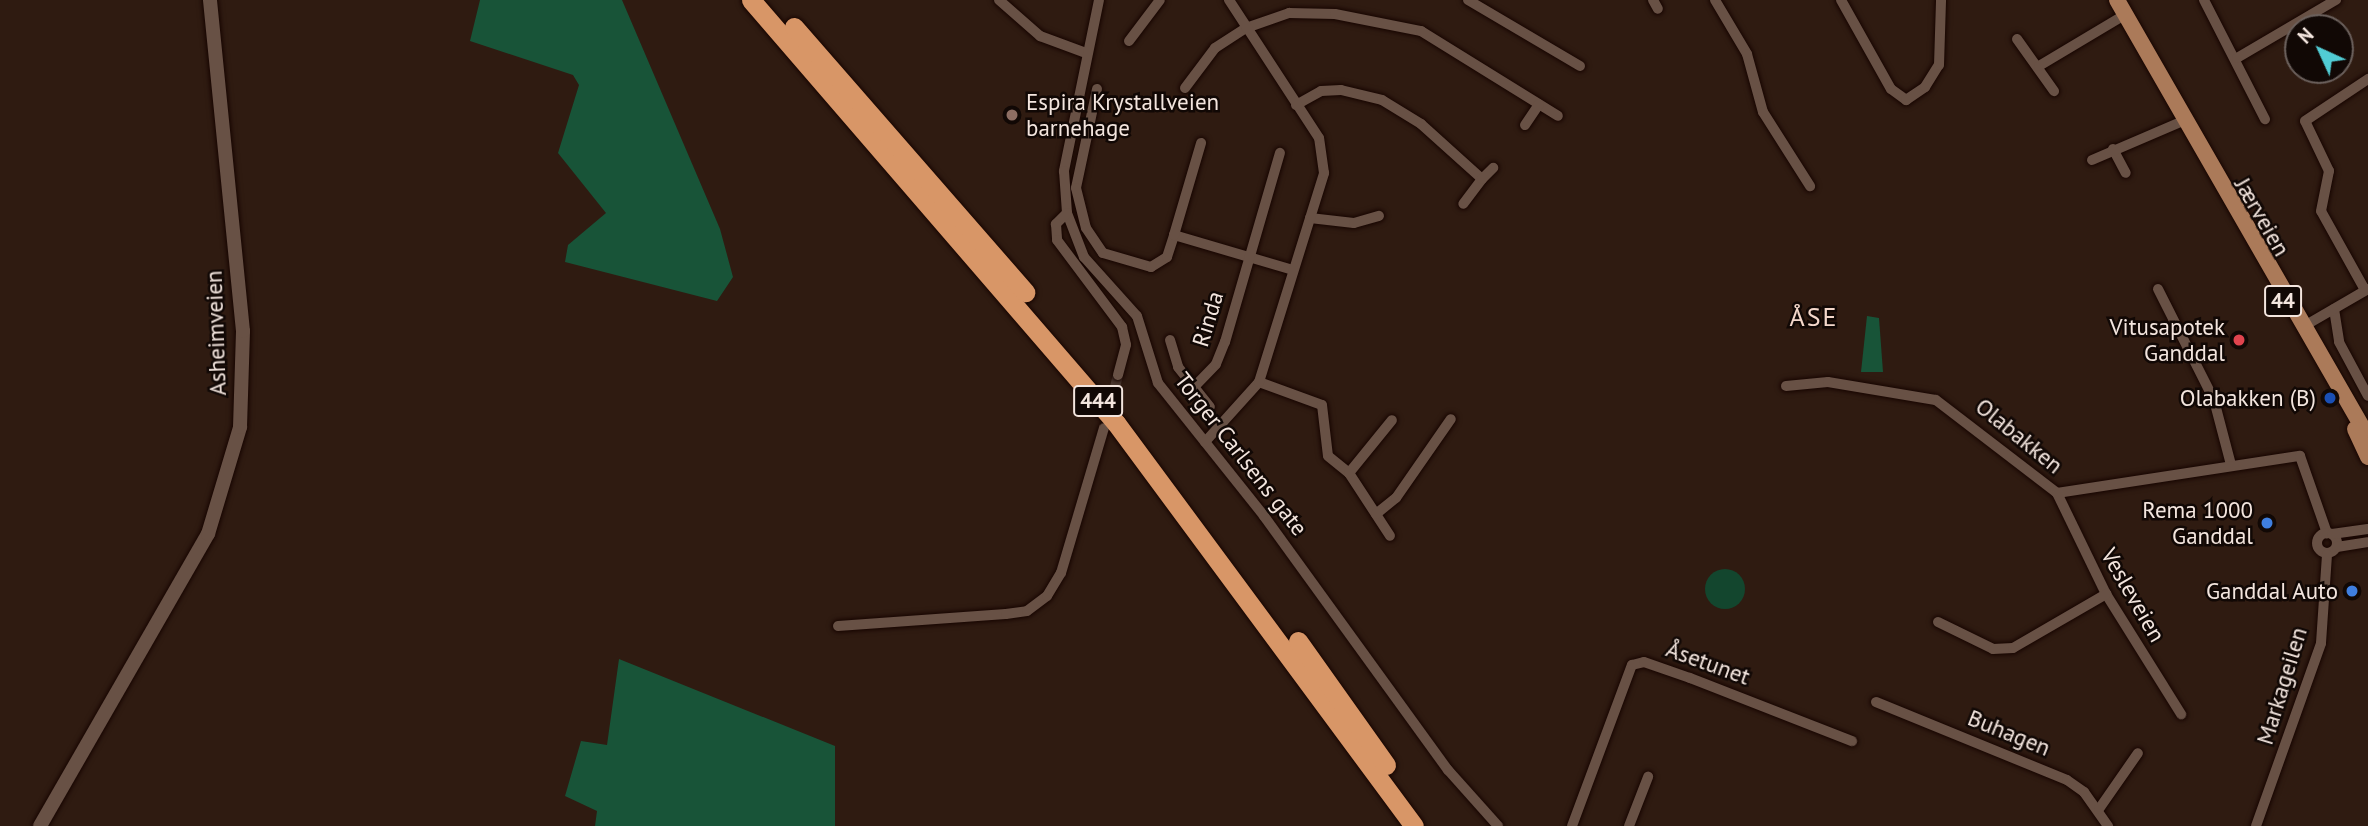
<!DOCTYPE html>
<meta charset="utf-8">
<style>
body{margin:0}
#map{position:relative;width:2368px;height:826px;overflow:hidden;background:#2f1b11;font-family:"PT Sans",sans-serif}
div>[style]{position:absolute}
.green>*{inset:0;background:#13462e}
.round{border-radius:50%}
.forest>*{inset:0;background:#185438}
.street-tunnel>*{height:10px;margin-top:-5px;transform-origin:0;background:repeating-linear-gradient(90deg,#4c3930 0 10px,transparent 0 15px)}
.roads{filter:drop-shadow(0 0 2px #170501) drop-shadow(0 0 2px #170501)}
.street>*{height:10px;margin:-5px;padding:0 5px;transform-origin:5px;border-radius:5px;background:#685145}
.street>.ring{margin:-5px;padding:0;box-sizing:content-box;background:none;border:10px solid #685145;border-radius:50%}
.secondary>*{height:14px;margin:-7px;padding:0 7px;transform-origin:7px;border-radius:7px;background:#685145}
.primary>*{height:16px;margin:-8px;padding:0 8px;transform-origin:8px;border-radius:8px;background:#ab7a59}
.highway>*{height:19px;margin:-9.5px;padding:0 9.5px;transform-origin:9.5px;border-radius:9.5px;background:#d89667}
.dots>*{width:19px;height:19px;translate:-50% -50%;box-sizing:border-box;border:4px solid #110805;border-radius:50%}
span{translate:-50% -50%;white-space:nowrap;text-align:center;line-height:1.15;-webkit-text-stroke:5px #110805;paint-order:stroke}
.shield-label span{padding:2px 5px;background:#110805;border:2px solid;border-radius:5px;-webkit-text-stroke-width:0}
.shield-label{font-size:21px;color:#f3e5de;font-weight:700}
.poi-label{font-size:23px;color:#f3e5de}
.left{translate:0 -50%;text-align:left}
.right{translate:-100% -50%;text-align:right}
.street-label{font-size:23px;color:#f3e5de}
.quarter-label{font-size:26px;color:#f4d7ca;letter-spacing:2px}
.north{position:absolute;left:2284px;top:14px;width:70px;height:70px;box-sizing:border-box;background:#110805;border:2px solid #6b605c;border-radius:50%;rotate:315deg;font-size:19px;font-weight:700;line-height:28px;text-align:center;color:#f3e5de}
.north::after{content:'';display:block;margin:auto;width:24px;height:32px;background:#51ccd4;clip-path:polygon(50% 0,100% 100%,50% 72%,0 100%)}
</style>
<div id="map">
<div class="green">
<i class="round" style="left:1705px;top:569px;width:40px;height:40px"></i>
</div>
<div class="forest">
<i style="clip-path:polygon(480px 0,622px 0,720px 229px,733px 277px,717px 301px,565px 262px,568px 245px,606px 213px,558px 153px,579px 85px,573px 75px,470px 41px)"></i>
<i style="clip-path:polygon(1867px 316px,1879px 318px,1883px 372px,1861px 372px)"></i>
<i style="clip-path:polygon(619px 659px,835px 746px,835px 826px,595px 826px,597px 811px,565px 796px,581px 741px,607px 745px)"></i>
</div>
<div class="street-tunnel">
<i style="left:1108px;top:415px;width:41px;rotate:-76deg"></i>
</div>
<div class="roads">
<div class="street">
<i style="left:999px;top:0;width:55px;rotate:41.3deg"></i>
<i style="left:1040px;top:36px;width:49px;rotate:20.3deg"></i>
<i style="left:1099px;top:0;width:175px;rotate:101.6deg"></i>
<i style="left:1064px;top:171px;width:42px;rotate:85.9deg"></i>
<i style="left:1067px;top:213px;width:47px;rotate:68.9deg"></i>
<i style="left:1084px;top:257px;width:79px;rotate:48.1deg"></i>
<i style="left:1137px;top:316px;width:70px;rotate:72.6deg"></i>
<i style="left:1158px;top:383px;width:170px;rotate:51.4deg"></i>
<i style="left:1264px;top:516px;width:314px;rotate:54.1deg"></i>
<i style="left:1448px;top:770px;width:75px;rotate:48.2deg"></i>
<i style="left:1468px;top:0;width:130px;rotate:30.5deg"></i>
<i style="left:1653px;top:0;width:10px;rotate:61deg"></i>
<i style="left:1715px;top:0;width:63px;rotate:59.3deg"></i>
<i style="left:1747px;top:54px;width:60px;rotate:74.6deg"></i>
<i style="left:1763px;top:112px;width:88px;rotate:57.6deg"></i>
<i style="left:1841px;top:0;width:102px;rotate:60.7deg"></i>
<i style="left:1891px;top:89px;width:19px;rotate:36deg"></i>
<i style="left:1906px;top:100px;width:23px;rotate:-34deg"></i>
<i style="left:1925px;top:87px;width:26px;rotate:-58deg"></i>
<i style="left:1939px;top:65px;width:65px;rotate:-88.2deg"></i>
<i style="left:2204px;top:0;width:134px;rotate:62.9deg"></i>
<i style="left:2017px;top:39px;width:64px;rotate:54.6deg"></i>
<i style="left:1129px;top:41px;width:51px;rotate:-52.9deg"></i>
<i style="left:2237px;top:58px;width:115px;rotate:-30.4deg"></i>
<i style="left:2039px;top:66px;width:98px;rotate:-30.8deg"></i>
<i style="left:1185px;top:88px;width:50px;rotate:-53.1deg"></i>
<i style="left:1215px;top:48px;width:37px;rotate:-33deg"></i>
<i style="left:1246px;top:28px;width:46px;rotate:-19.2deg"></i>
<i style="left:1289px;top:13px;width:46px;rotate:1.2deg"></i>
<i style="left:1335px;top:14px;width:88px;rotate:11.2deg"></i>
<i style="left:1421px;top:31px;width:161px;rotate:31.8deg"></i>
<i style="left:1097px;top:89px;width:101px;rotate:102deg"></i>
<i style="left:1076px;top:188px;width:41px;rotate:76deg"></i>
<i style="left:1086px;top:228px;width:30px;rotate:56deg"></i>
<i style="left:1103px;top:253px;width:50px;rotate:16.3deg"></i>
<i style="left:1151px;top:267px;width:19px;rotate:-32deg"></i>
<i style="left:1167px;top:257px;width:23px;rotate:-72deg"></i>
<i style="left:1174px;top:235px;width:124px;rotate:16.4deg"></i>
<i style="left:1296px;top:105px;width:29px;rotate:-29deg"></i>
<i style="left:1321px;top:91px;width:20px;rotate:-3deg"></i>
<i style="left:1341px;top:90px;width:42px;rotate:13.7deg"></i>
<i style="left:1382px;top:100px;width:46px;rotate:31.6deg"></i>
<i style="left:1421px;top:124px;width:82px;rotate:42deg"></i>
<i style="left:1482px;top:179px;width:31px;rotate:127deg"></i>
<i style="left:1525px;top:125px;width:25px;rotate:-56deg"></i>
<i style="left:2113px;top:149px;width:27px;rotate:62deg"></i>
<i style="left:2092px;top:160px;width:99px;rotate:-23.2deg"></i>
<i style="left:1482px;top:179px;width:16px;rotate:-45deg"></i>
<i style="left:1067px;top:213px;width:16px;rotate:135deg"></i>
<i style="left:1056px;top:224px;width:16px;rotate:86deg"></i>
<i style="left:1057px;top:240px;width:109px;rotate:53.2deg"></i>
<i style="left:1122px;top:327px;width:18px;rotate:77deg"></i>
<i style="left:1126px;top:345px;width:31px;rotate:105deg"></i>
<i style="left:1310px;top:218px;width:44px;rotate:6.5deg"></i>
<i style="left:1354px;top:223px;width:26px;rotate:-16deg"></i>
<i style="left:1174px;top:235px;width:96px;rotate:-73.6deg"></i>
<i style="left:2158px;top:289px;width:124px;rotate:63.2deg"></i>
<i style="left:2214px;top:400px;width:67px;rotate:75.3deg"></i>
<i style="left:2365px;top:290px;width:90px;rotate:-119.1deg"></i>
<i style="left:2321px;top:211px;width:41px;rotate:-78.7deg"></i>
<i style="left:2329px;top:171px;width:55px;rotate:-115.6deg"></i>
<i style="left:2305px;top:121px;width:76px;rotate:-33.7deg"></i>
<i style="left:2334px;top:309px;width:33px;rotate:81deg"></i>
<i style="left:2339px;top:342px;width:61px;rotate:61.8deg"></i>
<i style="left:2306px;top:325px;width:72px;rotate:-30.1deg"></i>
<i style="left:1170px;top:340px;width:28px;rotate:73deg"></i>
<i style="left:1178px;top:367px;width:51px;rotate:51.3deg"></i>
<i style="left:1259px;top:382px;width:67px;rotate:20.1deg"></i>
<i style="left:1322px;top:405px;width:51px;rotate:83.3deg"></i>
<i style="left:1328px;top:456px;width:27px;rotate:39deg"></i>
<i style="left:1349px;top:473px;width:75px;rotate:56.9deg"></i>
<i style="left:1195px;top:386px;width:30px;rotate:-46deg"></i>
<i style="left:1216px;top:364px;width:24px;rotate:-68deg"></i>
<i style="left:1225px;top:342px;width:197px;rotate:-73.8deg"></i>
<i style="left:1786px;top:386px;width:42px;rotate:-5.4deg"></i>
<i style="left:1828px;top:382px;width:109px;rotate:9.5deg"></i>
<i style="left:1936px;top:400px;width:153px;rotate:37.5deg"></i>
<i style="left:2057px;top:493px;width:246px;rotate:-8.7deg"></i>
<i style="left:2300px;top:456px;width:82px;rotate:70.7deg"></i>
<i style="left:1205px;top:442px;width:81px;rotate:-48deg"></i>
<i style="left:1259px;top:382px;width:219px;rotate:-72.7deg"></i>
<i style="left:1324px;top:173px;width:35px;rotate:-98deg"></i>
<i style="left:1319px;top:138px;width:165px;rotate:-123.1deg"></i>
<i style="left:1349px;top:473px;width:68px;rotate:-50.9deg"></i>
<i style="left:2057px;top:493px;width:112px;rotate:64.1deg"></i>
<i style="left:2106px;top:594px;width:142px;rotate:58deg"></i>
<i style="left:1376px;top:514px;width:26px;rotate:-39deg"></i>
<i style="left:1396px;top:498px;width:96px;rotate:-55.2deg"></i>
<i class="ring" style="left:2317px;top:533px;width:10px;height:10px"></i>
<i style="left:2332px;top:534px;width:36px;rotate:-8deg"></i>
<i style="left:2337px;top:547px;width:31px;rotate:-9deg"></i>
<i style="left:1938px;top:622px;width:61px;rotate:26.1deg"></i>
<i style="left:1993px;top:649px;width:20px;rotate:-3deg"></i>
<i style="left:2013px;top:648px;width:108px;rotate:-30.1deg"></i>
<i style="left:838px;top:626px;width:168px;rotate:-4.1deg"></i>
<i style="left:1006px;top:614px;width:21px;rotate:-8deg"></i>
<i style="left:1027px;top:611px;width:25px;rotate:-37deg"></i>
<i style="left:1047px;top:596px;width:27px;rotate:-59deg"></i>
<i style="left:1061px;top:573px;width:151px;rotate:-73.5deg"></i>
<i style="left:1876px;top:702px;width:206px;rotate:22.2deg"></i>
<i style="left:2067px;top:780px;width:21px;rotate:35deg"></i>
<i style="left:2084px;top:792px;width:42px;rotate:54.8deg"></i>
<i style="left:2099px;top:809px;width:68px;rotate:-55.1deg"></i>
<i style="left:1572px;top:826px;width:172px;rotate:-69.6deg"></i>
<i style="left:1632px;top:665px;width:12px;rotate:-14deg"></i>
<i style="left:1644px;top:662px;width:49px;rotate:19.2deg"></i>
<i style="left:1690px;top:678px;width:174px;rotate:21.3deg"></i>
<i style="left:1629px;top:826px;width:53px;rotate:-68.8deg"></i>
<i style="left:2256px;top:826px;width:194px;rotate:-70.4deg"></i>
<i style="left:2321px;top:643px;width:89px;rotate:-86.1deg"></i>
</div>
<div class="secondary">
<i style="left:40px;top:826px;width:337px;rotate:-60.1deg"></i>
<i style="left:208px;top:534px;width:112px;rotate:-73.3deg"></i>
<i style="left:240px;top:427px;width:96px;rotate:-88.2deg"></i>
<i style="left:243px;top:331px;width:333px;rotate:-95.7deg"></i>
</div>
<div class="primary">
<i style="left:2117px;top:0;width:504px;rotate:60.13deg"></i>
<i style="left:2355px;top:429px;width:31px;rotate:65deg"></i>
</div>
<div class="highway">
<i style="left:751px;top:0;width:559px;rotate:49.21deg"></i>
<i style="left:1116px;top:423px;width:501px;rotate:53.52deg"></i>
<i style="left:794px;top:27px;width:352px;rotate:48.9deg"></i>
<i style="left:1298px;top:641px;width:152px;rotate:54.6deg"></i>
</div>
</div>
<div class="dots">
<i style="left:1012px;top:115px;background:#8d6e63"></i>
<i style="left:2239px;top:340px;background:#e0444e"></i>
<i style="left:2330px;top:398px;background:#1a4fb4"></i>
<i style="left:2267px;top:523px;background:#3f7fe0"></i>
<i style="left:2352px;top:591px;background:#3f7fe0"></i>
</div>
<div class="shield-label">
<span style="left:2283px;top:301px">44</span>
<span style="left:1098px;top:401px">444</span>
</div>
<div class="poi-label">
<span class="left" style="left:1026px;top:115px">Espira Krystallveien<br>barnehage</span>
<span class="right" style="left:2225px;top:340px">Vitusapotek<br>Ganddal</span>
<span class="right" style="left:2316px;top:398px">Olabakken (B)</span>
<span class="right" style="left:2253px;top:523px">Rema 1000<br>Ganddal</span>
<span class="right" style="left:2338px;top:591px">Ganddal Auto</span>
</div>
<div class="street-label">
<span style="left:2262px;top:217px;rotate:60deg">Jærveien</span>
<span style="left:1208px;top:319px;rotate:-73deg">Rinda</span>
<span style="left:216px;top:333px;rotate:-92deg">Asheimveien</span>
<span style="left:2019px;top:436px;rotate:39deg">Olabakken</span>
<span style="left:1241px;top:454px;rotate:52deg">Torger Carlsens gate</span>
<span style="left:2133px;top:595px;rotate:60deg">Vesleveien</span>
<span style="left:1708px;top:663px;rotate:20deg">Åsetunet</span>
<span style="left:2282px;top:686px;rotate:-73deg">Markageilen</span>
<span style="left:2009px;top:733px;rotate:22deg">Buhagen</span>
</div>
<div class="quarter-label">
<span style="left:1814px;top:317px">ÅSE</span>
</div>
<div class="north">N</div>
</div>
